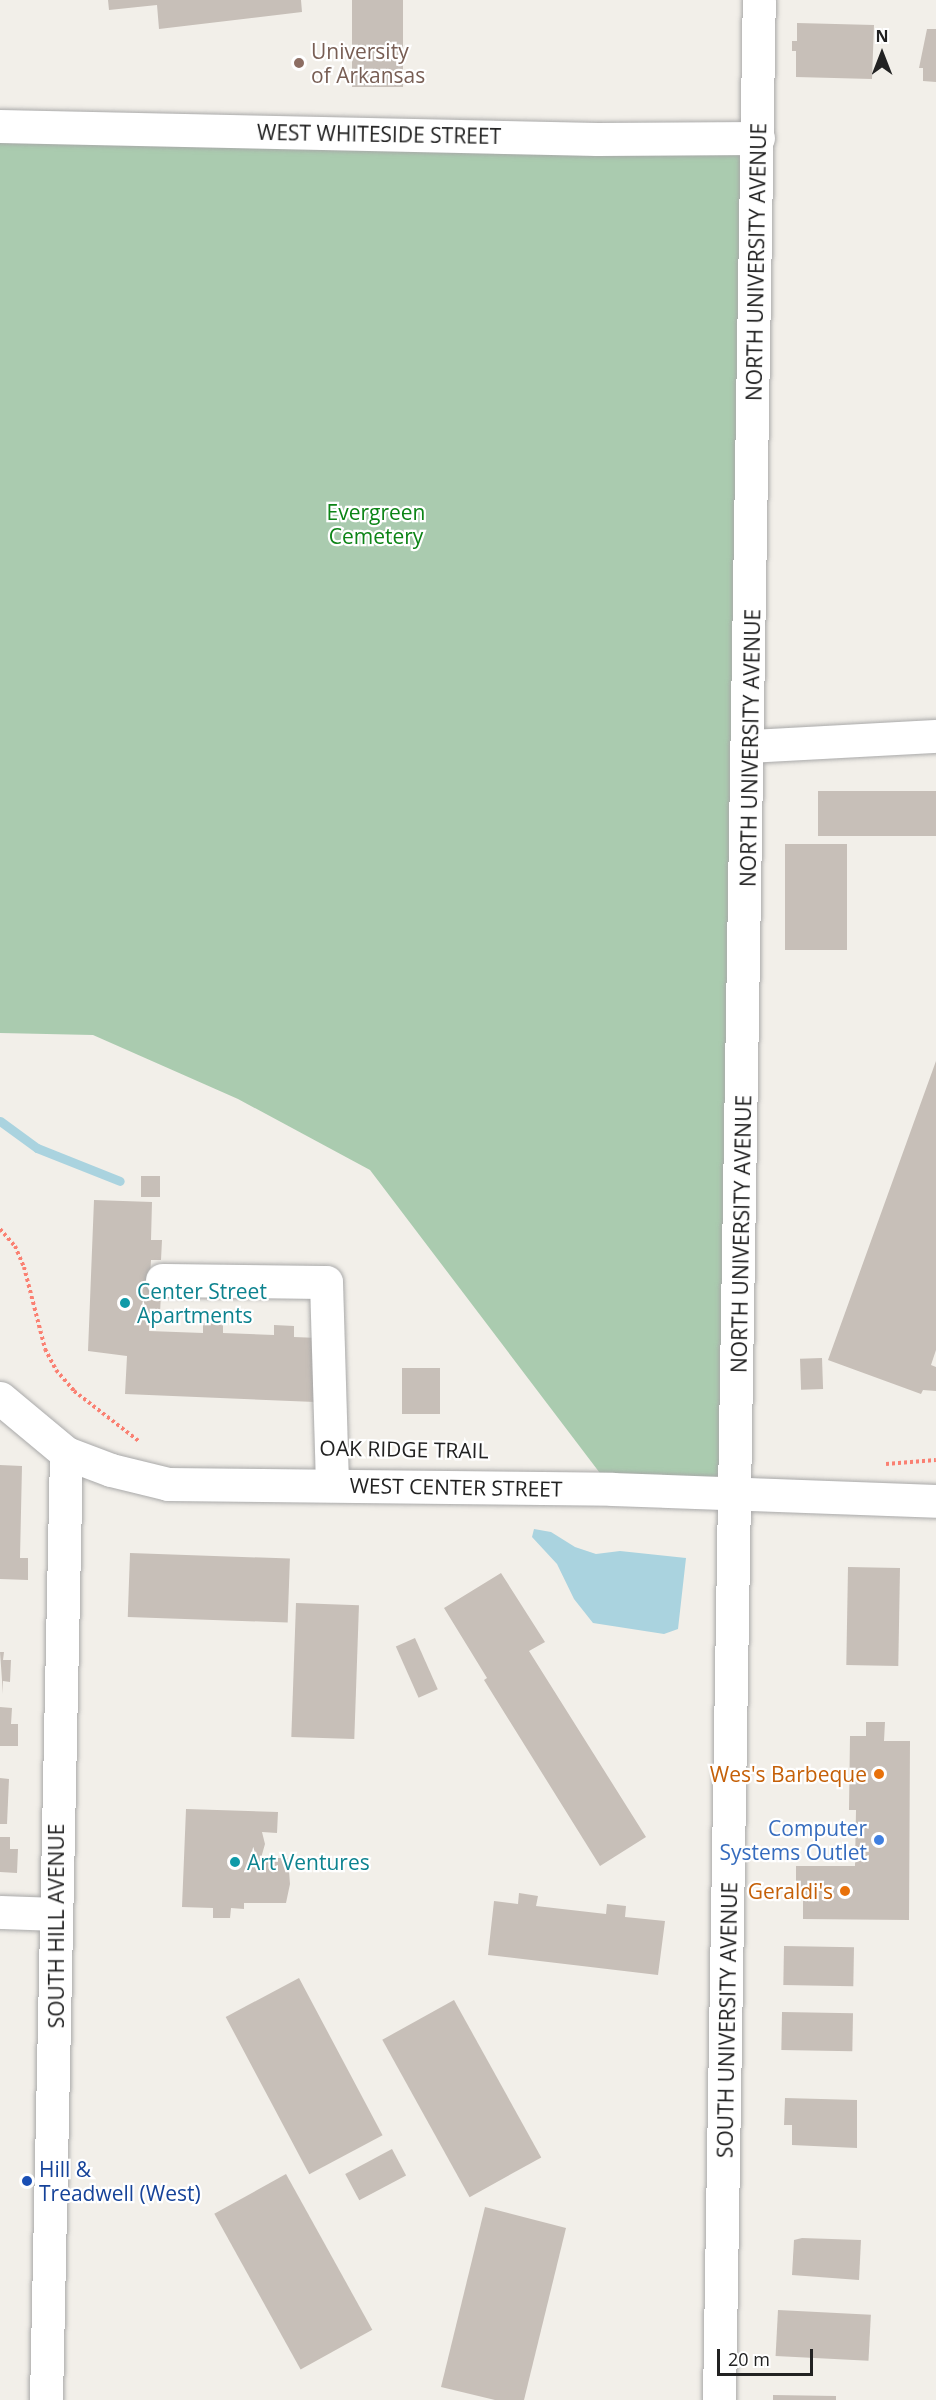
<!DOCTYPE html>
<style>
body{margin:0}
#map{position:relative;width:936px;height:2400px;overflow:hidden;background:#f2efe9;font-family:"Open Sans",sans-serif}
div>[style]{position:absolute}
.cemetery>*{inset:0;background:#aacbaf}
.water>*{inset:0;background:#aad3df}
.stream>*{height:9px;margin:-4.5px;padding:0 4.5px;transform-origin:4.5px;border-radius:4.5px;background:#aad3df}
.building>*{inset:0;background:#c7bfb8;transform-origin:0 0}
.path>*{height:4px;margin-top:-2px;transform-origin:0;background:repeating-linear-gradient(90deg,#fa8072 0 3px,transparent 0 6px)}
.roads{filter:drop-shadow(0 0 2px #a9a9a9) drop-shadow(0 0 2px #a9a9a9)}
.minor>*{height:33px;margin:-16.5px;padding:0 16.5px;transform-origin:16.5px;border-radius:16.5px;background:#fff}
.dots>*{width:16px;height:16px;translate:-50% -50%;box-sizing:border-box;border:3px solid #fff;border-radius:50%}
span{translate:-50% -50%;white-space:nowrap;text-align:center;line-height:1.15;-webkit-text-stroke:4.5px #fff;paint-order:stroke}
.education-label{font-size:21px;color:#785e54}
.left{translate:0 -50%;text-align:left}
.street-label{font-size:21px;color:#222}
.park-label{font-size:21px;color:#0c8416}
.culture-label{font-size:21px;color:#0d838f}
.food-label{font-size:21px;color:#c56008}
.right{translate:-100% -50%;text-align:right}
.shop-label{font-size:21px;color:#366cbe}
.transit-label{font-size:21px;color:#164399}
.north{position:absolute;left:852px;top:24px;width:60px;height:60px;-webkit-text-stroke:4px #fff;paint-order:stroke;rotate:0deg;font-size:16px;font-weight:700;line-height:24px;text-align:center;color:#222}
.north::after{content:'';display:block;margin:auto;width:21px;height:27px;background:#222;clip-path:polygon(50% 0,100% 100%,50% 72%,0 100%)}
.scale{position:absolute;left:717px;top:2349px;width:96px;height:27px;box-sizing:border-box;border:3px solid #222;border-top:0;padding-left:8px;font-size:18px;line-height:21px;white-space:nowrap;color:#222;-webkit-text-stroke:4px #fff;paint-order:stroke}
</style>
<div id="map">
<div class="cemetery">
<i style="clip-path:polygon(0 126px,758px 138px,737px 1495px,612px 1489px,370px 1170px,238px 1099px,93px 1035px,0 1033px)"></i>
</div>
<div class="water">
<i style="clip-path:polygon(534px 1529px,551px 1532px,575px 1547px,596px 1554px,620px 1551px,686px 1558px,678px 1629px,664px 1634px,593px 1623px,574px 1599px,557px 1564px,532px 1537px)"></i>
</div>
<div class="stream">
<i style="left:0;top:1121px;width:46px;rotate:36.1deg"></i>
<i style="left:37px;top:1148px;width:89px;rotate:21.7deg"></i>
</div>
<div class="building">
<i style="clip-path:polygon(108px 0,301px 0,302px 12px,159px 29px,157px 5px,109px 10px)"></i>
<i style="left:352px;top:0;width:51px;height:87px"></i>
<i style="clip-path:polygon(797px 23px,874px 25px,872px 79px,796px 77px,796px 51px,792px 51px,792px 41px,797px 41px)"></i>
<i style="clip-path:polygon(927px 29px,936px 29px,936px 82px,923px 81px,923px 68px,919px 68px)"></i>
<i style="left:936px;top:791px;width:45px;height:118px;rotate:90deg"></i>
<i style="left:785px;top:844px;width:62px;height:106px"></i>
<i style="clip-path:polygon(936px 1061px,936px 1350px,931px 1365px,936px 1367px,936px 1391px,923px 1390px,921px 1394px,828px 1360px)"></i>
<i style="left:141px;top:1176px;width:19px;height:21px"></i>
<i style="clip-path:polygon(94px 1200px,152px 1202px,151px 1240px,162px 1240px,161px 1260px,151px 1260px,149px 1294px,161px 1294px,160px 1313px,149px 1313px,149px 1331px,203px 1333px,203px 1323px,223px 1324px,223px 1333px,274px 1335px,274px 1325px,294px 1326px,294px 1337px,318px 1338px,315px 1402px,125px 1394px,127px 1356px,88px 1351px)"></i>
<i style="left:822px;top:1358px;width:31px;height:22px;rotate:88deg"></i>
<i style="left:402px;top:1368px;width:38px;height:46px"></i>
<i style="clip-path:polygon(0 1465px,22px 1466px,20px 1558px,28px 1558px,28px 1580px,0 1579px)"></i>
<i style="left:130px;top:1553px;width:160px;height:64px;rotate:2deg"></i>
<i style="left:848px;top:1567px;width:52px;height:98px;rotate:1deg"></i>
<i style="clip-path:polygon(501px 1573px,545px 1642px,529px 1651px,646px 1837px,600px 1866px,484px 1680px,487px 1678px,444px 1608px)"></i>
<i style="left:296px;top:1603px;width:63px;height:134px;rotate:2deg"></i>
<i style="left:415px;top:1638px;width:56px;height:21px;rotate:66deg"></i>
<i style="clip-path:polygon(0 1652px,4px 1652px,3px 1660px,11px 1660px,10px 1682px,3px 1681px,3px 1694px)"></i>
<i style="clip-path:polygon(0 1707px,12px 1708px,11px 1724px,18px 1724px,18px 1746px,0 1746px)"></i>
<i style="clip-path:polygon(866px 1722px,885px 1722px,884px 1741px,910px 1741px,909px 1920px,803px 1919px,803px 1896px,796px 1896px,796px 1866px,855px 1866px,856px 1810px,849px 1810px,850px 1736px,866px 1736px)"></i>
<i style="clip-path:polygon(0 1778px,9px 1779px,7px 1824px,0 1824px)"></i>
<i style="clip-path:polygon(186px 1809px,278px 1812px,277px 1833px,262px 1832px,265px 1844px,261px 1858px,288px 1858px,290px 1884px,286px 1903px,244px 1903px,244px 1909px,231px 1908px,230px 1918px,213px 1918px,213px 1908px,182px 1907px)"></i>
<i style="clip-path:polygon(0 1837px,10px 1837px,10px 1849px,18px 1849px,17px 1873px,0 1872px)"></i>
<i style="clip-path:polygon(519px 1893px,538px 1896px,536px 1906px,606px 1914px,607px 1904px,626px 1906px,625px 1917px,665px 1921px,658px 1975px,488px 1955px,494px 1901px,518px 1904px)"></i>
<i style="left:784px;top:1946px;width:70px;height:39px;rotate:1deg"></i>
<i style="left:299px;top:1978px;width:178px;height:83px;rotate:62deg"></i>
<i style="left:454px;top:2000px;width:180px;height:82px;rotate:61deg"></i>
<i style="left:782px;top:2012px;width:71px;height:38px;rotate:1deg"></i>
<i style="clip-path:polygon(785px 2098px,857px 2100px,857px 2148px,792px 2145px,792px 2125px,784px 2125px)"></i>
<i style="left:392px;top:2149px;width:30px;height:53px;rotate:62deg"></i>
<i style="left:286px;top:2174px;width:178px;height:82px;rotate:61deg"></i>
<i style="clip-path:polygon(485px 2207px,566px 2228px,524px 2400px,495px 2400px,441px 2387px)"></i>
<i style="clip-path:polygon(802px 2238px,861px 2240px,859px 2280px,792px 2275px,794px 2240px)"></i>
<i style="left:778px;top:2310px;width:93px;height:46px;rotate:3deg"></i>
<i style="clip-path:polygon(773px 2395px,836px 2396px,836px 2400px,773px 2400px)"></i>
</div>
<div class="path">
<i style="left:0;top:1229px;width:23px;rotate:49deg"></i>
<i style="left:15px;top:1246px;width:23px;rotate:67deg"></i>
<i style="left:24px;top:1267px;width:85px;rotate:75.6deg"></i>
<i style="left:45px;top:1349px;width:24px;rotate:62deg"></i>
<i style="left:56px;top:1370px;width:28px;rotate:49deg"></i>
<i style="left:74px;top:1391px;width:83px;rotate:37.7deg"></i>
<i style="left:886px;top:1464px;width:50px;rotate:-4.6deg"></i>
</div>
<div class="roads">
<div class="minor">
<i style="left:0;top:126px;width:597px;rotate:1.25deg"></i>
<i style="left:597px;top:139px;width:161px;rotate:-0.4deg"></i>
<i style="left:750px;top:746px;width:186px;rotate:-3.1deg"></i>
<i style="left:162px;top:1280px;width:164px;rotate:0.7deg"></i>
<i style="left:326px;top:1282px;width:203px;rotate:88.3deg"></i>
<i style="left:0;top:1398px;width:86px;rotate:39.8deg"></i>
<i style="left:66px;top:1453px;width:48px;rotate:20.7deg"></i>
<i style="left:111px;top:1470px;width:59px;rotate:13.8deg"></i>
<i style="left:168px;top:1484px;width:444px;rotate:0.6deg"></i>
<i style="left:612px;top:1489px;width:324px;rotate:2.1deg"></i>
<i style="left:0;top:1912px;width:54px;rotate:2.1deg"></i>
<i style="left:46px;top:2400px;width:947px;rotate:-88.79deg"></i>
<i style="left:719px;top:2400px;width:2400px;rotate:-89.05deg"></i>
</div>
</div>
<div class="dots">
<i style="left:299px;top:63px;background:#8d6e63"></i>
<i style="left:125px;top:1303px;background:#0f9aa8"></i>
<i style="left:879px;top:1774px;background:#e8710a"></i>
<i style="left:879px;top:1840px;background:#3f7fe0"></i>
<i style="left:235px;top:1862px;background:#0f9aa8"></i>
<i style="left:845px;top:1891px;background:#e8710a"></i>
<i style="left:27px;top:2181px;background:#1a4fb4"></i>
</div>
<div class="education-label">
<span class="left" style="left:311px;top:63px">University<br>of Arkansas</span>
</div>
<div class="street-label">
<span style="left:379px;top:134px;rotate:1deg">WEST WHITESIDE STREET</span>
<span style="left:756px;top:262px;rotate:-89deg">NORTH UNIVERSITY AVENUE</span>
<span style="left:750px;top:748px;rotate:-89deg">NORTH UNIVERSITY AVENUE</span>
<span style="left:741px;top:1234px;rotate:-89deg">NORTH UNIVERSITY AVENUE</span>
<span style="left:404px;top:1449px;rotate:1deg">OAK RIDGE TRAIL</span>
<span style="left:456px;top:1487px;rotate:1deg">WEST CENTER STREET</span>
<span style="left:56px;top:1926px;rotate:-90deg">SOUTH HILL AVENUE</span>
<span style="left:727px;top:2020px;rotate:-89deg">SOUTH UNIVERSITY AVENUE</span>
</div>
<div class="park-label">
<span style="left:376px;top:524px">Evergreen<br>Cemetery</span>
</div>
<div class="culture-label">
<span class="left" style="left:137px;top:1303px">Center Street<br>Apartments</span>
<span class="left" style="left:247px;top:1862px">Art Ventures</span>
</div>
<div class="food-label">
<span class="right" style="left:867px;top:1774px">Wes's Barbeque</span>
<span class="right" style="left:833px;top:1891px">Geraldi's</span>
</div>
<div class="shop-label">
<span class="right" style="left:867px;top:1840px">Computer<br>Systems Outlet</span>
</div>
<div class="transit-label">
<span class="left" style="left:39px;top:2181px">Hill &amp;<br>Treadwell (West)</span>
</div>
<div class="north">N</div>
<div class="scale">20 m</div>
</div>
